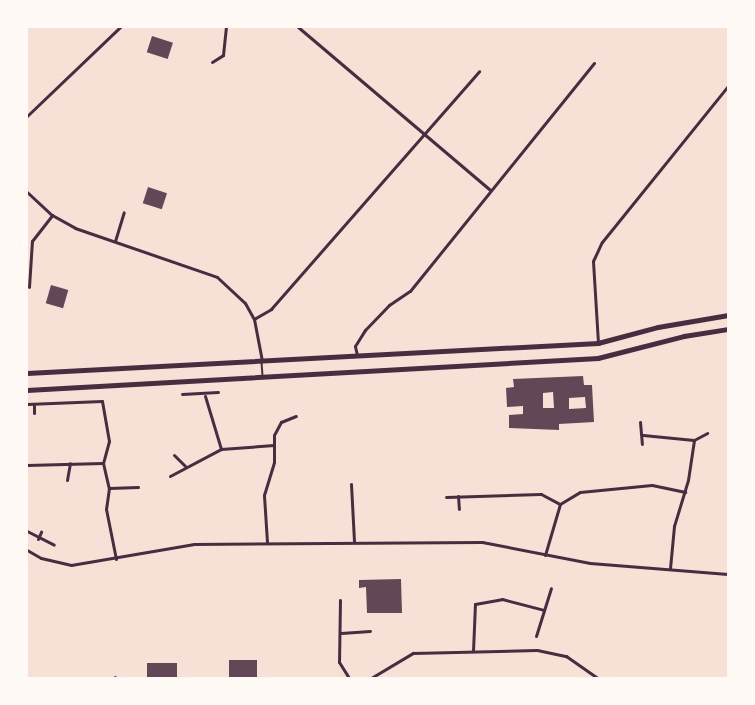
<!DOCTYPE html>
<style>
body{margin:0}
#map{position:relative;width:755px;height:705px;overflow:hidden;background:#f7e1d7;font-family:"PT Serif",serif}
div>[style]{position:absolute}
.building>*{inset:0;background:#644757;transform-origin:0 0}
.service>*{height:1.5px;margin:-0.75px;padding:0 0.75px;transform-origin:0.75px;border-radius:0.75px;background:#4a2c40}
.minor>*{height:3px;margin:-1.5px;padding:0 1.5px;transform-origin:1.5px;border-radius:1.5px;background:#4a2c40}
.tertiary>*{height:4.5px;margin:-2.25px;padding:0 2.25px;transform-origin:2.25px;border-radius:2.25px;background:#4a2c40}
span{translate:-50% -50%;white-space:nowrap;text-align:center;line-height:1.15;-webkit-text-stroke:4.5px #fffaf5;paint-order:stroke}
.frame{position:absolute;inset:0;border:28px solid #fffaf5;pointer-events:none}
</style>
<div id="map">
<div class="building">
<i style="left:152px;top:36px;width:22px;height:17px;rotate:18deg"></i>
<i style="left:148px;top:187px;width:20px;height:17px;rotate:18deg"></i>
<i style="left:51px;top:285px;width:18px;height:19px;rotate:16deg"></i>
<i style="clip-path:polygon(evenodd,583px 376px,584px 385px,592px 385px,594px 422px,559px 424px,559px 430px,509px 428px,509px 415px,523px 414px,523px 406px,507px 407px,506px 388px,514px 387px,513px 379px,583px 376px,553px 392px,554px 408px,543px 408px,543px 393px,553px 392px,583px 376px,585px 397px,586px 408px,569px 409px,569px 398px,585px 397px)"></i>
<i style="clip-path:polygon(401px 579px,402px 613px,367px 613px,366px 587px,359px 588px,359px 580px)"></i>
<i style="left:257px;top:660px;width:18px;height:28px;rotate:90deg"></i>
<i style="left:147px;top:663px;width:30px;height:15px"></i>
</div>
<div class="service">
<i style="left:262px;top:362px;width:13px;rotate:86deg"></i>
</div>
<div class="minor">
<i style="left:298px;top:27px;width:252px;rotate:40.3deg"></i>
<i style="left:212px;top:62px;width:13px;rotate:-32deg"></i>
<i style="left:223px;top:55px;width:28px;rotate:-84deg"></i>
<i style="left:27px;top:116px;width:129px;rotate:-43.7deg"></i>
<i style="left:27px;top:192px;width:34px;rotate:43deg"></i>
<i style="left:52px;top:215px;width:26px;rotate:29deg"></i>
<i style="left:75px;top:228px;width:150px;rotate:19deg"></i>
<i style="left:217px;top:277px;width:38px;rotate:43deg"></i>
<i style="left:245px;top:303px;width:18px;rotate:61deg"></i>
<i style="left:254px;top:319px;width:43px;rotate:79.2deg"></i>
<i style="left:115px;top:241px;width:30px;rotate:-73deg"></i>
<i style="left:29px;top:287px;width:46px;rotate:-86.3deg"></i>
<i style="left:32px;top:241px;width:33px;rotate:-52deg"></i>
<i style="left:254px;top:319px;width:20px;rotate:-30deg"></i>
<i style="left:271px;top:309px;width:316px;rotate:-48.8deg"></i>
<i style="left:598px;top:343px;width:82px;rotate:-93.5deg"></i>
<i style="left:593px;top:261px;width:21px;rotate:-65deg"></i>
<i style="left:602px;top:242px;width:201px;rotate:-51.1deg"></i>
<i style="left:357px;top:355px;width:9px;rotate:-103deg"></i>
<i style="left:355px;top:346px;width:19px;rotate:-58deg"></i>
<i style="left:365px;top:330px;width:35px;rotate:-46deg"></i>
<i style="left:389px;top:305px;width:25px;rotate:-34deg"></i>
<i style="left:410px;top:291px;width:293px;rotate:-51.1deg"></i>
<i style="left:182px;top:394px;width:36px;rotate:-3deg"></i>
<i style="left:205px;top:396px;width:55px;rotate:73.2deg"></i>
<i style="left:27px;top:404px;width:75px;rotate:-2.3deg"></i>
<i style="left:102px;top:401px;width:41px;rotate:80.1deg"></i>
<i style="left:109px;top:441px;width:23px;rotate:105deg"></i>
<i style="left:103px;top:463px;width:26px;rotate:77deg"></i>
<i style="left:109px;top:488px;width:21px;rotate:98deg"></i>
<i style="left:106px;top:509px;width:51px;rotate:78.7deg"></i>
<i style="left:34px;top:404px;width:9px;rotate:90deg"></i>
<i style="left:640px;top:422px;width:22px;rotate:85deg"></i>
<i style="left:643px;top:435px;width:51px;rotate:5.6deg"></i>
<i style="left:694px;top:440px;width:40px;rotate:98.5deg"></i>
<i style="left:688px;top:480px;width:48px;rotate:106.9deg"></i>
<i style="left:674px;top:526px;width:42px;rotate:95.4deg"></i>
<i style="left:694px;top:440px;width:15px;rotate:-28deg"></i>
<i style="left:174px;top:455px;width:16px;rotate:45deg"></i>
<i style="left:27px;top:465px;width:76px;rotate:-1.5deg"></i>
<i style="left:170px;top:476px;width:58px;rotate:-27.9deg"></i>
<i style="left:221px;top:449px;width:53px;rotate:-4.3deg"></i>
<i style="left:67px;top:480px;width:17px;rotate:-80deg"></i>
<i style="left:351px;top:484px;width:58px;rotate:87deg"></i>
<i style="left:109px;top:488px;width:29px;rotate:-2deg"></i>
<i style="left:458px;top:496px;width:13px;rotate:86deg"></i>
<i style="left:446px;top:497px;width:95px;rotate:-1.8deg"></i>
<i style="left:541px;top:494px;width:21px;rotate:28deg"></i>
<i style="left:560px;top:504px;width:23px;rotate:-31deg"></i>
<i style="left:580px;top:492px;width:72px;rotate:-5.6deg"></i>
<i style="left:652px;top:485px;width:34px;rotate:12deg"></i>
<i style="left:27px;top:531px;width:30px;rotate:27deg"></i>
<i style="left:38px;top:539px;width:8px;rotate:-67deg"></i>
<i style="left:267px;top:542px;width:47px;rotate:-93.7deg"></i>
<i style="left:264px;top:495px;width:34px;rotate:-73deg"></i>
<i style="left:274px;top:462px;width:27px;rotate:-90deg"></i>
<i style="left:274px;top:435px;width:15px;rotate:-62deg"></i>
<i style="left:281px;top:422px;width:16px;rotate:-22deg"></i>
<i style="left:27px;top:550px;width:16px;rotate:30deg"></i>
<i style="left:41px;top:558px;width:31px;rotate:13deg"></i>
<i style="left:71px;top:565px;width:125px;rotate:-9.7deg"></i>
<i style="left:194px;top:544px;width:288px;rotate:-0.4deg"></i>
<i style="left:482px;top:542px;width:110px;rotate:11deg"></i>
<i style="left:590px;top:563px;width:138px;rotate:4.6deg"></i>
<i style="left:545px;top:555px;width:53px;rotate:-73.6deg"></i>
<i style="left:340px;top:600px;width:62px;rotate:90.9deg"></i>
<i style="left:339px;top:662px;width:19px;rotate:58deg"></i>
<i style="left:341px;top:633px;width:29px;rotate:-4deg"></i>
<i style="left:536px;top:636px;width:50px;rotate:-72.6deg"></i>
<i style="left:473px;top:651px;width:47px;rotate:-87.6deg"></i>
<i style="left:475px;top:604px;width:27px;rotate:-10deg"></i>
<i style="left:502px;top:599px;width:43px;rotate:14.7deg"></i>
<i style="left:115px;top:677px;width:1px;rotate:90deg"></i>
<i style="left:371px;top:678px;width:49px;rotate:-30.8deg"></i>
<i style="left:413px;top:653px;width:124px;rotate:-1.4deg"></i>
<i style="left:537px;top:650px;width:30px;rotate:12deg"></i>
<i style="left:566px;top:656px;width:38px;rotate:35deg"></i>
</div>
<div class="tertiary">
<i style="left:27px;top:373px;width:572px;rotate:-3.01deg"></i>
<i style="left:598px;top:343px;width:62px;rotate:-14.9deg"></i>
<i style="left:658px;top:327px;width:71px;rotate:-9.7deg"></i>
<i style="left:27px;top:390px;width:572px;rotate:-3.21deg"></i>
<i style="left:598px;top:358px;width:89px;rotate:-14.3deg"></i>
<i style="left:684px;top:336px;width:45px;rotate:-9deg"></i>
</div>
<div class="frame"></div>
</div>
